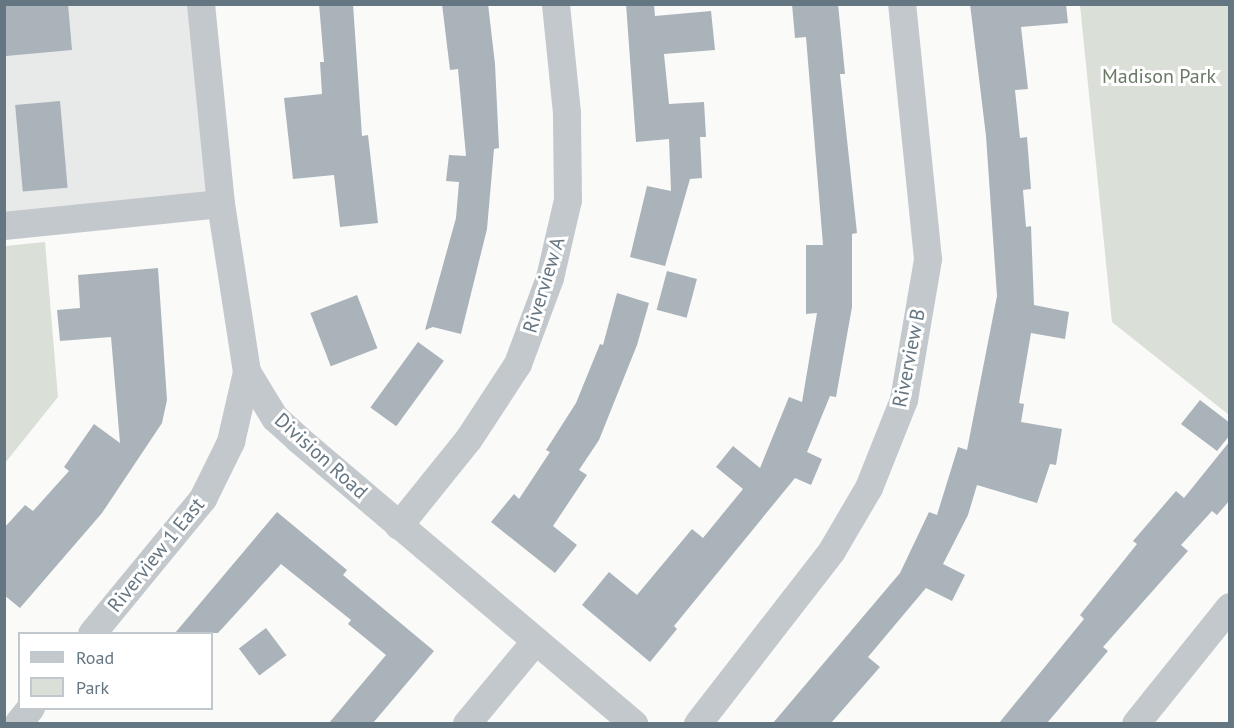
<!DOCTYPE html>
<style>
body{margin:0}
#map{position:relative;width:1234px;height:728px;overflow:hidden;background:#fafaf8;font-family:"PT Sans",sans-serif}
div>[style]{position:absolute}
.built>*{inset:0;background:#e8e9e9}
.green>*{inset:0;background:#dadfd7}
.building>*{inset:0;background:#aab3b9;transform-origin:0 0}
.minor>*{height:28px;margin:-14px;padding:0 14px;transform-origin:14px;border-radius:14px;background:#c3c8cc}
span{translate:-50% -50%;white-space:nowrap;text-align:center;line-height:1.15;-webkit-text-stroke:6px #fff;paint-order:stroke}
.park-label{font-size:20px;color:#687a64}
.street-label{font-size:20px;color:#657683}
.frame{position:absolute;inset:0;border:6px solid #657683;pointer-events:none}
.legend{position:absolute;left:18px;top:632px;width:195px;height:78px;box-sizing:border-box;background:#fff;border:2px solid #c1c8cd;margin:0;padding:8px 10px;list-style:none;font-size:18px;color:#657683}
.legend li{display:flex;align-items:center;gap:12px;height:30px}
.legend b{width:30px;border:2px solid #c1c8cd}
</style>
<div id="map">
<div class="built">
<i style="clip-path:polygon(4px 5px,201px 5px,221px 204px,5px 226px)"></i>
</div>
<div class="green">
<i style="clip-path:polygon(1080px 5px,1229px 5px,1229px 415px,1112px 322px)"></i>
<i style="clip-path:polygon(45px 242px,58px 397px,5px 463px,5px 246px)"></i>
</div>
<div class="building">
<i style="clip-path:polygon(4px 4px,68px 4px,72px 50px,6px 56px)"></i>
<i style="clip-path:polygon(319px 4px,353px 4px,362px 136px,368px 135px,378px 223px,340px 227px,334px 175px,293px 179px,284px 98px,322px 94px,320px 62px,324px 62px)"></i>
<i style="clip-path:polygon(442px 4px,488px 4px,495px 64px,499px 148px,494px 149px,487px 229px,461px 334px,433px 327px,425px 330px,456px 218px,459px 182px,446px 181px,449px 155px,466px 156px,458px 69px,450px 70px)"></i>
<i style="clip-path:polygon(626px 4px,654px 4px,655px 16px,711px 11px,715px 50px,664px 54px,669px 104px,704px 102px,706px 137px,700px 137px,702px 178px,690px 179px,665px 266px,630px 257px,647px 186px,671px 191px,669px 139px,636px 142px)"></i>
<i style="clip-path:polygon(792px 4px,838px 4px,845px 74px,840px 74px,857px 233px,852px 234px,852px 307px,836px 397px,830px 396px,807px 452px,822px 459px,811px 485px,795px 478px,674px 626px,677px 629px,650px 662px,582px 605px,609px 572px,637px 595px,692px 529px,703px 538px,743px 489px,716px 467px,733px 446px,760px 468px,789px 397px,802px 402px,817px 313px,806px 314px,806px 245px,823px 245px,806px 37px,795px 38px)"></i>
<i style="clip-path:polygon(970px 4px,1066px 4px,1068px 23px,1021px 27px,1028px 89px,1015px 90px,1020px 138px,1027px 137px,1031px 189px,1023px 190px,1026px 227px,1031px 226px,1034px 305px,1069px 312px,1065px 339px,1031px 333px,1019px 403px,1024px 404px,1021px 422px,1062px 429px,1056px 465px,1050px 464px,1037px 503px,977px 485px,968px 515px,943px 564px,965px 575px,952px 601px,926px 588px,868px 657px,880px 667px,831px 723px,773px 723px,900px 573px,929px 512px,937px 515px,958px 447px,967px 450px,997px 296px,986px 136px)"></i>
<i style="left:60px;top:101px;width:87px;height:45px;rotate:85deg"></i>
<i style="clip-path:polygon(158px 268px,167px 400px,162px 423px,102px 513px,20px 608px,4px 595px,4px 528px,25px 505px,33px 511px,69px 471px,64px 467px,94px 424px,120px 443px,111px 337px,60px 341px,57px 310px,80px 308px,78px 275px)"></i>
<i style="left:667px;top:271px;width:31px;height:40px;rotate:15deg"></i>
<i style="clip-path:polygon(617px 293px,649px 303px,637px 345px,599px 440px,579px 470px,587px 475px,553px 526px,577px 545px,555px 573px,491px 522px,514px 494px,519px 499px,550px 452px,546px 450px,576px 403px,600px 344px,603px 345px)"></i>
<i style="left:357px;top:295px;width:57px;height:50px;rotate:69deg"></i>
<i style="left:418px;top:342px;width:32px;height:81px;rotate:36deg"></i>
<i style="clip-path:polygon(1200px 400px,1230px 423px,1230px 435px,1217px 451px,1181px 424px)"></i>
<i style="clip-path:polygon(1230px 441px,1230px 500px,1217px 515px,1212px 511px,1181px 545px,1188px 551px,1103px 647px,1108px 651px,1047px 723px,999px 723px,1084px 619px,1080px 615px,1137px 544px,1133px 541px,1176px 491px,1184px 498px)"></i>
<i style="clip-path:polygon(277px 512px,347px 570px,343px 575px,434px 651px,373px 723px,329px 723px,386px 655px,348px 624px,351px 620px,281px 564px,218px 633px,175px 633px)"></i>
<i style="left:266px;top:628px;width:34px;height:34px;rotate:53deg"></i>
</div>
<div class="minor">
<i style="left:201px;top:4px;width:201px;rotate:84.3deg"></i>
<i style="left:221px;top:204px;width:170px;rotate:81.2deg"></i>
<i style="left:247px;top:372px;width:54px;rotate:58.7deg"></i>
<i style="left:275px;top:418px;width:31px;rotate:42deg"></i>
<i style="left:298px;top:439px;width:441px;rotate:40.3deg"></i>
<i style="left:4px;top:226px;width:218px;rotate:-5.8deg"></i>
<i style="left:399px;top:526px;width:112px;rotate:-51.2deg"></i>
<i style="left:469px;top:439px;width:90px;rotate:-56.8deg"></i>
<i style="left:518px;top:364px;width:92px;rotate:-69.6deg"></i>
<i style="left:550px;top:278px;width:80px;rotate:-77deg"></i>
<i style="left:568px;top:200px;width:87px;rotate:-90.7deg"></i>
<i style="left:567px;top:113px;width:110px;rotate:-95.8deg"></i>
<i style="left:92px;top:634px;width:175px;rotate:-50.6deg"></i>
<i style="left:203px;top:499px;width:64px;rotate:-63.8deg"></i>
<i style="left:231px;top:442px;width:72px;rotate:-77.1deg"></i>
<i style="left:18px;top:724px;width:21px;rotate:-51deg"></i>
<i style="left:467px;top:724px;width:108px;rotate:-50.3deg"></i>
<i style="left:698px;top:724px;width:219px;rotate:-52.2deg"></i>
<i style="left:832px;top:551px;width:73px;rotate:-59.6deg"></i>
<i style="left:869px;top:488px;width:95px;rotate:-68.3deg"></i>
<i style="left:904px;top:400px;width:143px;rotate:-80.3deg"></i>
<i style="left:928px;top:259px;width:256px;rotate:-95.8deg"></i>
<i style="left:1136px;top:724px;width:150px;rotate:-51.2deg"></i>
</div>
<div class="park-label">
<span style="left:1159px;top:76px">Madison Park</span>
</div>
<div class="street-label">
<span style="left:544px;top:285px;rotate:-73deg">Riverview A</span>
<span style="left:909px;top:358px;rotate:-79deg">Riverview B</span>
<span style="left:321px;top:456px;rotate:42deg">Division Road</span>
<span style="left:156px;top:555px;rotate:-51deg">Riverview 1 East</span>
</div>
<div class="frame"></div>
<ul class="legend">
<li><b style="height:8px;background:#c3c8cc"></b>Road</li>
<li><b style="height:16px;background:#dadfd7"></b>Park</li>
</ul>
</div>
